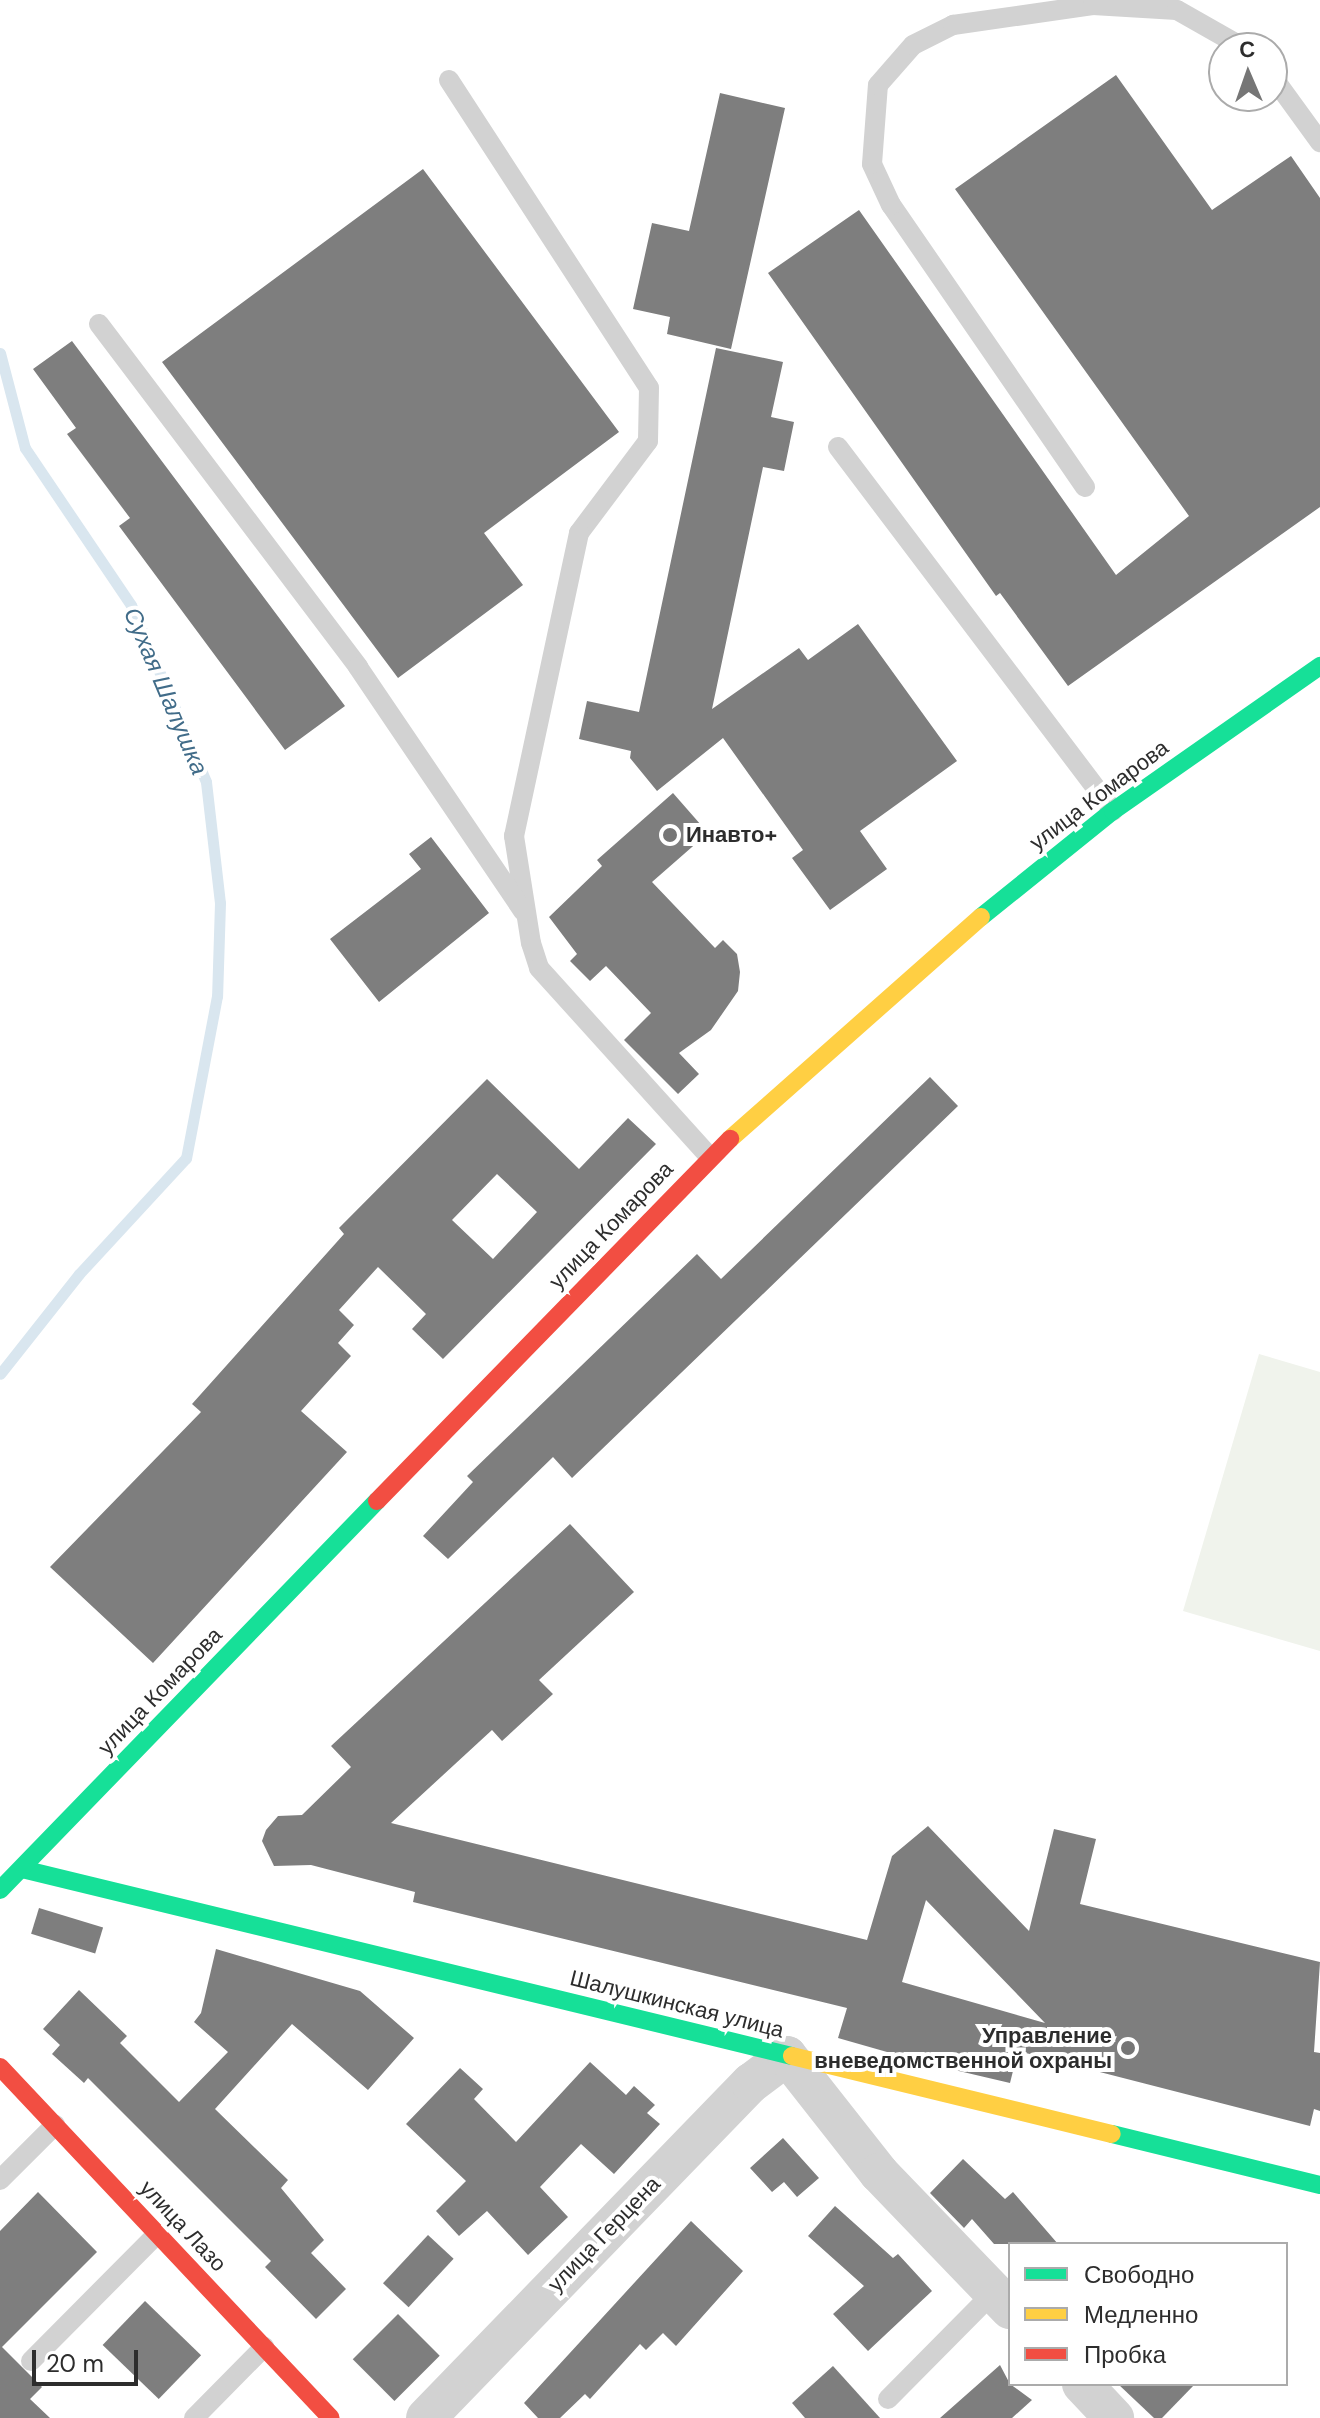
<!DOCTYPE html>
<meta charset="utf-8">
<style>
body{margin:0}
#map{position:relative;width:1320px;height:2418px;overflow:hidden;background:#fff;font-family:"DM Sans",sans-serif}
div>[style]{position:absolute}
.green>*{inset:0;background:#f0f3ec}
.stream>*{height:11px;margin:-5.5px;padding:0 5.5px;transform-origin:5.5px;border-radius:5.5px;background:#d9e6ef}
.building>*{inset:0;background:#7e7e7e;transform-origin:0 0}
.lane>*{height:20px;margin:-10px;padding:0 10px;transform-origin:10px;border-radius:10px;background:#d2d2d2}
.street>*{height:40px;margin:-20px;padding:0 20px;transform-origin:20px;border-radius:20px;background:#d2d2d2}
.fast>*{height:18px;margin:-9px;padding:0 9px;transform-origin:9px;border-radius:9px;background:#16e098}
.slow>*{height:18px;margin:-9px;padding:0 9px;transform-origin:9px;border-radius:9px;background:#ffcf43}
.jam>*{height:18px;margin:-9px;padding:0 9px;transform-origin:9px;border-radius:9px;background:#f24e42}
.dots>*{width:22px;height:22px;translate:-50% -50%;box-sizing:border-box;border:4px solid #fff;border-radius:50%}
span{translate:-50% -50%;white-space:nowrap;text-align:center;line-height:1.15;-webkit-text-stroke:8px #fff;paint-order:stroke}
.street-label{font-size:22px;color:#2d2d2d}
.poi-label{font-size:22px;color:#2d2d2d;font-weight:700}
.left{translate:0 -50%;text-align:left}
.right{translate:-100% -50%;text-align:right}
.water-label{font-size:24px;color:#416c89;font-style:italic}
.legend{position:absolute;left:1008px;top:2242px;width:280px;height:144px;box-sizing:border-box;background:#fff;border:2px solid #ababab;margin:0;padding:10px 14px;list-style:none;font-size:24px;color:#2d2d2d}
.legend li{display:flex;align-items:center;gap:16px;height:40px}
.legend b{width:40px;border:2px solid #ababab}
.north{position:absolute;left:1208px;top:32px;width:80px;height:80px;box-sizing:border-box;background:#fff;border:2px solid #ababab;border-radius:50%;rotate:358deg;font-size:22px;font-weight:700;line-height:32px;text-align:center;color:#2d2d2d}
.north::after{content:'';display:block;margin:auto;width:28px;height:36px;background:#767676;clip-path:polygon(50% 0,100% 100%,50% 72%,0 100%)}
.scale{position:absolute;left:32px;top:2350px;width:106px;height:36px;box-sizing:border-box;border:4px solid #2d2d2d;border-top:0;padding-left:10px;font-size:24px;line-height:28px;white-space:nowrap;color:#2d2d2d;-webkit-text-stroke:6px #fff;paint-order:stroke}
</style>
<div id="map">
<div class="green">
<i style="clip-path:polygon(1259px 1354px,1320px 1372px,1320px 1651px,1183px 1611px)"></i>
</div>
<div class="stream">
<i style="left:0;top:353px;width:98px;rotate:75.3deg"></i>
<i style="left:25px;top:448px;width:189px;rotate:56deg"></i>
<i style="left:131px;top:605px;width:192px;rotate:67deg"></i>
<i style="left:206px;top:782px;width:122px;rotate:83.4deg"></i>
<i style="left:220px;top:903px;width:93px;rotate:91.8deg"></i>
<i style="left:217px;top:996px;width:165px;rotate:100.8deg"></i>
<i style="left:186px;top:1158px;width:158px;rotate:132.7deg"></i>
<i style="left:79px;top:1274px;width:127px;rotate:128.3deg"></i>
</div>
<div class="building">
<i style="clip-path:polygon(1116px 75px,1212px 210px,1291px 156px,1320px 198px,1320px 507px,1068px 686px,1000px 593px,996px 596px,768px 273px,859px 210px,1116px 575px,1189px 516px,955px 189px)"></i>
<i style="clip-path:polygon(720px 93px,785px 108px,731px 349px,667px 334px,670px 317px,633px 309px,652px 223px,689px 231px)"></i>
<i style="clip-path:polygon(423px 169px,619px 432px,484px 533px,523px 585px,398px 678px,162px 362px)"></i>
<i style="clip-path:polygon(72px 341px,345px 706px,285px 750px,119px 526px,130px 518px,67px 434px,76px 428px,33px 369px)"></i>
<i style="clip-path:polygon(716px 348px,783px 362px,771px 417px,794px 422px,784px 471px,763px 467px,712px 709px,799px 648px,808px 660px,858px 624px,957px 761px,860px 831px,887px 869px,830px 910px,792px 858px,803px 850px,723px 738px,657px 791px,630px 758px,631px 751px,579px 739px,587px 701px,639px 712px)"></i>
<i style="clip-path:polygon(673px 793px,708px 833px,652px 882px,715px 948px,723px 940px,737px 954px,740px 972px,738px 991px,711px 1030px,679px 1053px,699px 1074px,678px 1094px,624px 1040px,651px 1013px,606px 966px,590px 981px,570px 961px,577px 954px,549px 917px,602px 866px,597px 860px)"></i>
<i style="clip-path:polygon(431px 837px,489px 913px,379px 1002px,330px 939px,421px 869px,409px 854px)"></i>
<i style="clip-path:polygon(930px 1077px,958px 1106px,572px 1478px,553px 1457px,448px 1559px,423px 1536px,473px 1482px,467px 1476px,697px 1254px,721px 1279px)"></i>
<i style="clip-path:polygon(evenodd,487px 1079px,579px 1169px,628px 1118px,656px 1144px,443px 1359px,412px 1329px,426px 1314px,378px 1267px,339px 1310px,354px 1325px,338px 1343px,351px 1356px,301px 1411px,347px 1452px,153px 1663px,50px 1567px,201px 1412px,192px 1404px,344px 1234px,339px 1228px,487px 1079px,497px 1174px,537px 1212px,493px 1259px,452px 1220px,497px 1174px)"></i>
<i style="clip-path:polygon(evenodd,570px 1524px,634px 1592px,539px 1680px,553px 1694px,502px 1741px,492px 1730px,391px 1823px,867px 1940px,892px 1856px,928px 1826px,1029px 1931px,1054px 1829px,1096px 1839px,1080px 1904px,1320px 1962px,1314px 2052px,1320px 2053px,1320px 2111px,1314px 2109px,1310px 2126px,1018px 2051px,1010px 2083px,929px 2064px,838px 2038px,847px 2008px,413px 1902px,415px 1892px,311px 1865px,274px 1866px,262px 1841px,266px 1830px,278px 1816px,302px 1815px,351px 1767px,331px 1746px,570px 1524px,926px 1900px,1045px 2023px,902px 1982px,926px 1900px)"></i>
<i style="left:39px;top:1908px;width:67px;height:27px;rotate:17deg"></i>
<i style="clip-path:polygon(216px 1949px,360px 1991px,414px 2038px,368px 2090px,292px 2024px,215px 2109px,288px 2180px,281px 2188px,324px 2240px,311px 2253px,346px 2289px,316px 2319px,265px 2267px,271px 2261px,88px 2078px,84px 2083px,52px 2054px,60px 2045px,43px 2029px,79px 1990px,127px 2036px,120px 2043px,179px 2102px,228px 2052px,194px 2022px,201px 2013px)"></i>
<i style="clip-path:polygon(590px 2062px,626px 2095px,634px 2086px,655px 2105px,647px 2113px,660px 2124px,614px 2174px,581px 2144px,540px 2187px,568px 2217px,528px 2255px,487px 2211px,459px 2236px,436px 2211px,466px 2181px,406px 2124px,460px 2068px,483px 2089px,474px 2099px,516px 2142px)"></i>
<i style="clip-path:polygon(783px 2138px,819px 2178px,797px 2197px,784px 2182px,772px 2192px,750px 2168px)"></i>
<i style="clip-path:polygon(963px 2159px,1005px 2199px,1013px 2192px,1058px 2244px,994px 2244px,972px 2219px,964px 2228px,930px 2193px)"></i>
<i style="clip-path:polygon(38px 2192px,97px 2252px,2px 2347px,42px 2387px,30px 2399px,50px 2418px,0 2418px,0 2231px)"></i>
<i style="clip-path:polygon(835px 2206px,893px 2258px,898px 2254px,932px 2291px,868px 2351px,833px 2314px,864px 2286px,808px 2236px)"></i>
<i style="clip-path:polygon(691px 2221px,743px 2271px,676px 2346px,663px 2333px,646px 2350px,640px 2344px,590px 2399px,585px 2394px,560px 2418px,538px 2418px,524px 2403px)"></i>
<i style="left:428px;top:2235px;width:35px;height:66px;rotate:43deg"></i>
<i style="left:145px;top:2301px;width:78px;height:61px;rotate:44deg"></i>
<i style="left:398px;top:2314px;width:59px;height:64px;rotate:45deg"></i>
<i style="clip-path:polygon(1000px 2365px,1010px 2384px,1032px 2400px,1012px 2418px,940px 2418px)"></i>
<i style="clip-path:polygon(833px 2366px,880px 2418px,805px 2418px,792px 2403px)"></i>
<i style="clip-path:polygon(1118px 2384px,1195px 2384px,1162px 2418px,1154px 2418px)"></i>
</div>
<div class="lane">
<i style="left:1272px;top:76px;width:82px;rotate:54deg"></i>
<i style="left:449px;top:80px;width:367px;rotate:57deg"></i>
<i style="left:649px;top:388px;width:53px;rotate:91.1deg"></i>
<i style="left:648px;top:441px;width:115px;rotate:126.9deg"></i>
<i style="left:579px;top:533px;width:310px;rotate:102.1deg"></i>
<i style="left:514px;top:836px;width:108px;rotate:81deg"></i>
<i style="left:531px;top:943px;width:26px;rotate:72deg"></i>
<i style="left:539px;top:968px;width:255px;rotate:47.9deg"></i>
<i style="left:99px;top:324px;width:430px;rotate:52.9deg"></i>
<i style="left:358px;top:667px;width:295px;rotate:55.9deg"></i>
<i style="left:838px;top:447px;width:456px;rotate:52.9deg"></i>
<i style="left:1085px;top:487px;width:342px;rotate:-124.5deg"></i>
<i style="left:891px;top:205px;width:45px;rotate:-114.9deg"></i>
<i style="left:872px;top:164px;width:79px;rotate:-85.7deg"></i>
<i style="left:878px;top:85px;width:53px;rotate:-48.8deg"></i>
<i style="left:913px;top:45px;width:45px;rotate:-26.6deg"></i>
<i style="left:953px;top:25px;width:141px;rotate:-8.1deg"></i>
<i style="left:1093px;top:5px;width:84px;rotate:3.4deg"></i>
<i style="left:1177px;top:10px;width:77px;rotate:29.6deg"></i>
<i style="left:0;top:2180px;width:78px;rotate:-45deg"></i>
<i style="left:31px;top:2361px;width:179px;rotate:-45.2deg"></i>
<i style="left:888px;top:2399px;width:151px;rotate:-45.3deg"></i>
<i style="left:194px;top:2418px;width:100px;rotate:-45.4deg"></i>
</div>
<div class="street">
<i style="left:1082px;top:2384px;width:47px;rotate:46.7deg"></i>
<i style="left:426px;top:2418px;width:467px;rotate:-45.9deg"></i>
<i style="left:751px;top:2083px;width:45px;rotate:-36.9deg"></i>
<i style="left:787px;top:2056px;width:149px;rotate:51.8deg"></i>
<i style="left:879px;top:2173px;width:189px;rotate:46.1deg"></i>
</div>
<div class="fast">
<i style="left:981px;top:917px;width:169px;rotate:-38.8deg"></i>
<i style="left:1113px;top:811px;width:253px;rotate:-35deg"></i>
<i style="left:22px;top:1869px;width:792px;rotate:13.65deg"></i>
<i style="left:0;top:1890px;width:542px;rotate:-45.9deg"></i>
<i style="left:1112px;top:2134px;width:214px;rotate:13.8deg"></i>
</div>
<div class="slow">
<i style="left:730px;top:1139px;width:335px;rotate:-41.5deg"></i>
<i style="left:792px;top:2056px;width:329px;rotate:13.7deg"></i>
</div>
<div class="jam">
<i style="left:377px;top:1501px;width:506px;rotate:-45.72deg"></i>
<i style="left:0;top:2067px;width:482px;rotate:46.7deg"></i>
</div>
<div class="dots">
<i style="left:670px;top:835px;background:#767676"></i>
<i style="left:1128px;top:2048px;background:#767676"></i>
</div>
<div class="street-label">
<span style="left:1099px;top:795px;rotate:-37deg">улица Комарова</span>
<span style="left:611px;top:1225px;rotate:-46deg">улица Комарова</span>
<span style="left:160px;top:1691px;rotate:-46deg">улица Комарова</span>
<span style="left:677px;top:2004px;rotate:14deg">Шалушкинская улица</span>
<span style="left:183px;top:2226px;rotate:47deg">улица Лазо</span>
<span style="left:604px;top:2234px;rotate:-46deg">улица Герцена</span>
</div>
<div class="poi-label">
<span class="left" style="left:686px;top:835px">Инавто+</span>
<span class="right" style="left:1112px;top:2048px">Управление<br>вневедомственной охраны</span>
</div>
<div class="water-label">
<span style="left:166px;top:691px;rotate:67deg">Сухая Шалушка</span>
</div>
<ul class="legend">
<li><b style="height:10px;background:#16e098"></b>Свободно</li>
<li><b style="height:10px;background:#ffcf43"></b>Медленно</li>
<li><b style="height:10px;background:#f24e42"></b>Пробка</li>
</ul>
<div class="north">С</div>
<div class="scale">20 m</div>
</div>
